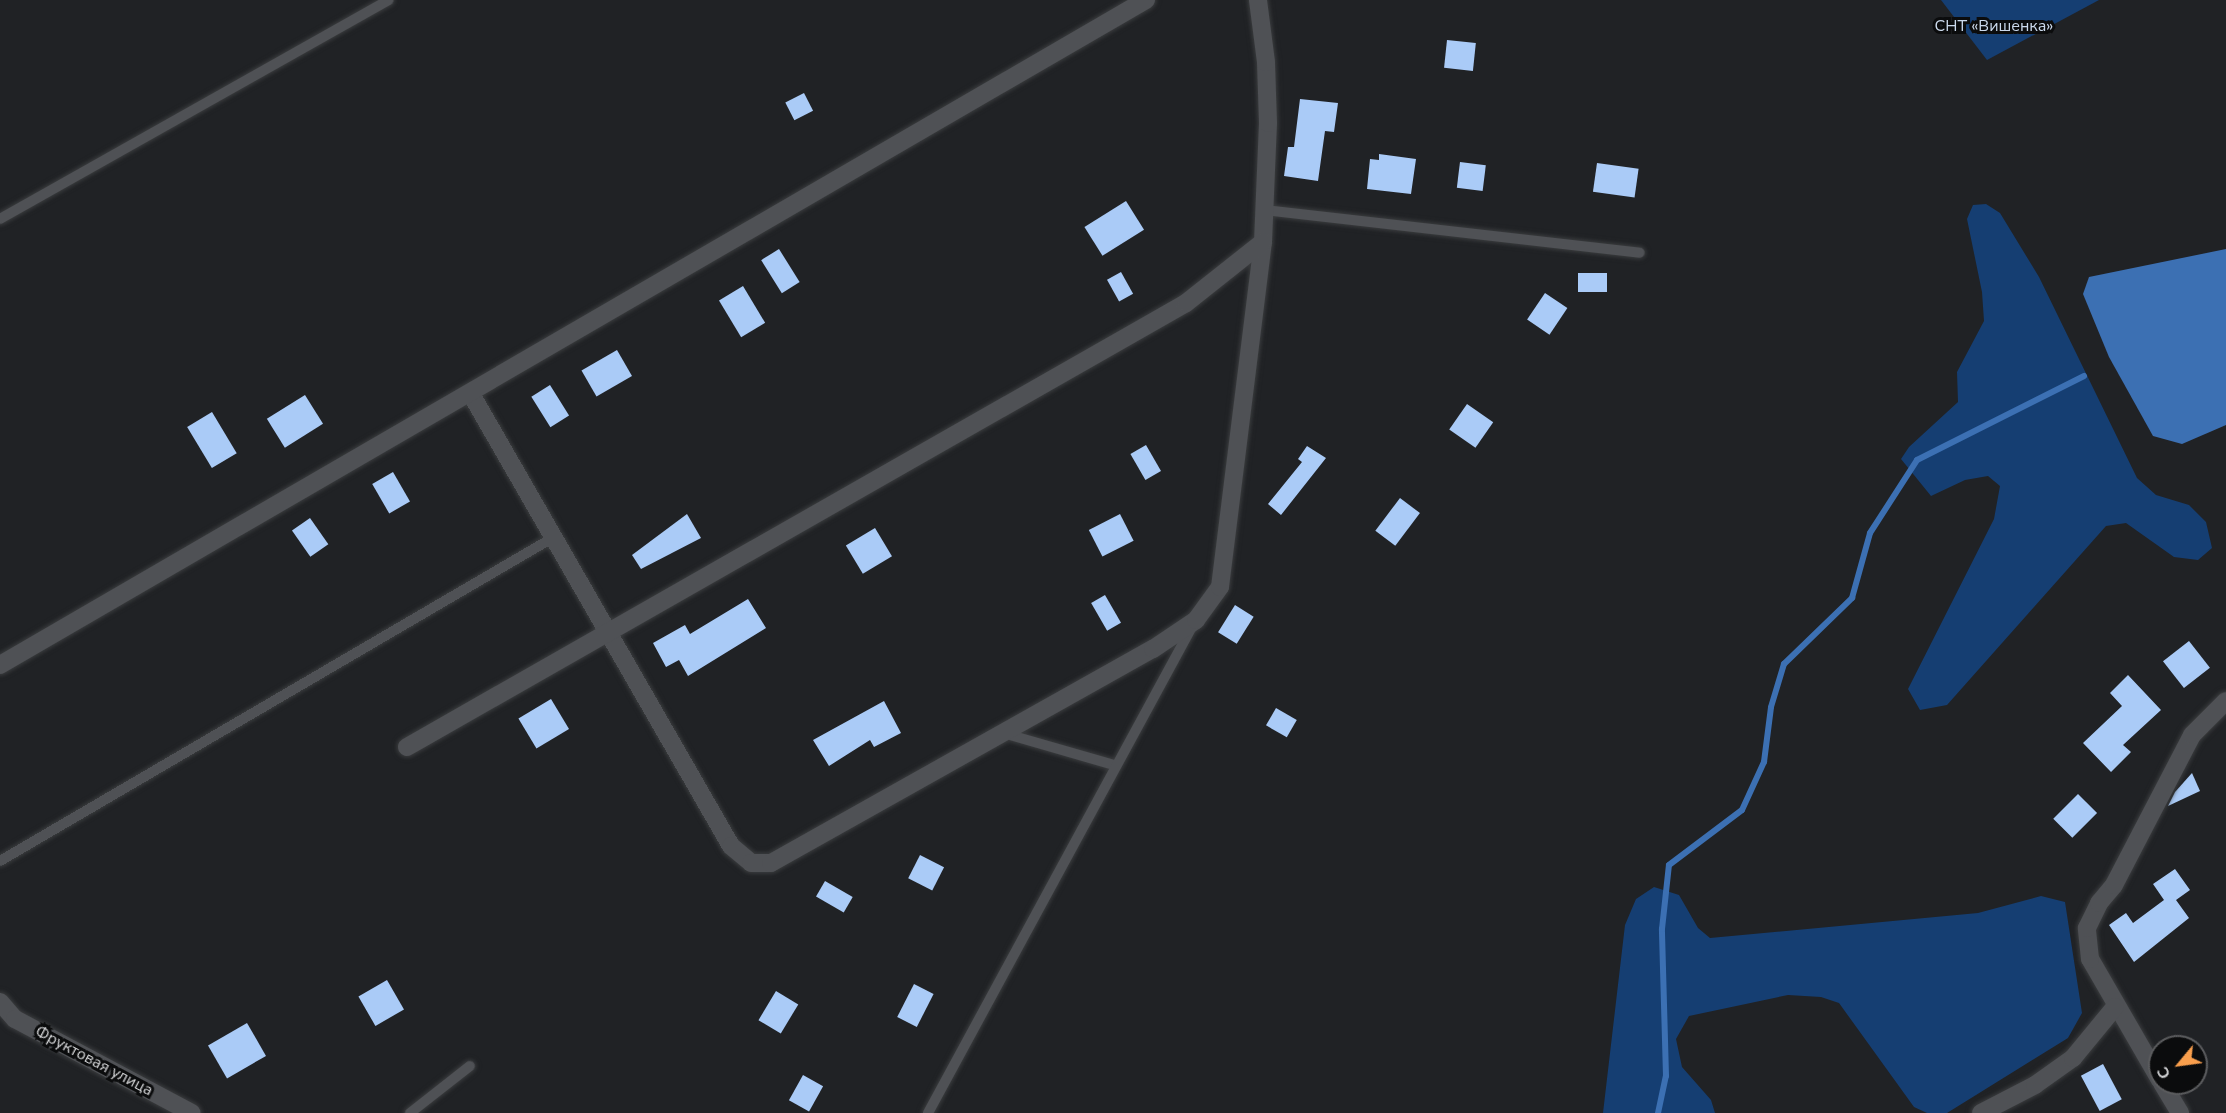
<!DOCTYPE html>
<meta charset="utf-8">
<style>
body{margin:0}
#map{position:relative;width:2226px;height:1113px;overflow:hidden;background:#202225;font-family:"Nunito Sans",sans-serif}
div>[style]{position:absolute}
.green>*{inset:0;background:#153e72}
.water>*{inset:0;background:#3c70b3}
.stream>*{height:6px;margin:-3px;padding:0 3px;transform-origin:3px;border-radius:3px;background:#3c70b3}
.building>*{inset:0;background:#aacbf7;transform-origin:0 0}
.roads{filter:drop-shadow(0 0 2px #3a3c3e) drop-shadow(0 0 2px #3a3c3e)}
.service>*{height:10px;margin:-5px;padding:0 5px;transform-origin:5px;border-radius:5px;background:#4f5155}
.minor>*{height:18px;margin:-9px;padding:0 9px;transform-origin:9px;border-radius:9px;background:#4f5155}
span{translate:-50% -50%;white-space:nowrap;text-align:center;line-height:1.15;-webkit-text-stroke:6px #0b0c0d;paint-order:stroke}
.park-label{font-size:16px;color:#cbd9ec}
.street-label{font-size:16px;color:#d4d5d7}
.north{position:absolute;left:2148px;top:1035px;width:60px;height:60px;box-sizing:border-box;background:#0b0c0d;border:2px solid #5b5c5e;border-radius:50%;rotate:241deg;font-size:16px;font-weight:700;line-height:24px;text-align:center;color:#d4d5d7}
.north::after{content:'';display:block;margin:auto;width:21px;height:27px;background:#f99f4d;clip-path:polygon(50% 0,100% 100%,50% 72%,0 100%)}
</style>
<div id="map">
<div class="green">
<i style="clip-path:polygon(1941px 0,2099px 0,1987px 60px)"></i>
<i style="clip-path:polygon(1986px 204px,2000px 213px,2039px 277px,2137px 478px,2156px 495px,2189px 505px,2206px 522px,2212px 548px,2198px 560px,2174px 557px,2126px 523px,2106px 526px,1947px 705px,1920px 710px,1908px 689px,1994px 519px,2000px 486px,1988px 476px,1965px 480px,1931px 496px,1901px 459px,1909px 447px,1958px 402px,1957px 372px,1984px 321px,1982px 292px,1967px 219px,1973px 205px)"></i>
<i style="clip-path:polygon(1654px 887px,1679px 895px,1698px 928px,1710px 938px,1978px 913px,2041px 896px,2065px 902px,2082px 1013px,2068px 1038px,1947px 1113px,1927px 1113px,1914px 1107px,1839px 1003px,1821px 997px,1788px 995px,1689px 1016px,1676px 1039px,1682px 1067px,1711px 1100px,1715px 1113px,1603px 1113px,1625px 925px,1636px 899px)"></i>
</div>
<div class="water">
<i style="clip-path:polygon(2226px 249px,2226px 425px,2182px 444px,2153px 436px,2109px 357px,2083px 294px,2089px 277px)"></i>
</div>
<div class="stream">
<i style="left:1658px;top:1113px;width:38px;rotate:-78deg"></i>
<i style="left:1666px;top:1076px;width:147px;rotate:-91.6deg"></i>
<i style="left:1662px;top:929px;width:64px;rotate:-83.8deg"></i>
<i style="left:1669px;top:865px;width:91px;rotate:-37deg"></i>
<i style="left:1742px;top:810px;width:53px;rotate:-65.4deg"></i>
<i style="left:1764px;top:762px;width:55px;rotate:-82.7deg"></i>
<i style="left:1771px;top:707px;width:45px;rotate:-73.2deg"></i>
<i style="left:1784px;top:664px;width:95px;rotate:-44.1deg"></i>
<i style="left:1852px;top:598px;width:67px;rotate:-74.5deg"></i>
<i style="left:1870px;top:533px;width:87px;rotate:-57.2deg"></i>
<i style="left:1917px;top:460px;width:187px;rotate:-26.7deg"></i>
</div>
<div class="building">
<i style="left:1447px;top:40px;width:29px;height:28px;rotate:6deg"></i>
<i style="left:804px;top:93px;width:20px;height:21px;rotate:63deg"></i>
<i style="clip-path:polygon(1300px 99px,1338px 103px,1334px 132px,1325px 131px,1318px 181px,1284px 176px,1288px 147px,1294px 147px)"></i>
<i style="clip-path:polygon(1379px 154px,1416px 159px,1411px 194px,1367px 189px,1370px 159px,1379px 160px)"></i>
<i style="left:1460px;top:162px;width:26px;height:26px;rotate:7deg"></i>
<i style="left:1597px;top:163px;width:42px;height:29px;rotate:8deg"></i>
<i style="left:1126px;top:201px;width:34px;height:49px;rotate:58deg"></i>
<i style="left:779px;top:249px;width:39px;height:21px;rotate:58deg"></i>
<i style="left:1121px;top:272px;width:25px;height:16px;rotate:61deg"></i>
<i style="left:1578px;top:273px;width:29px;height:19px"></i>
<i style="left:743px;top:286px;width:43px;height:28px;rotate:59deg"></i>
<i style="left:1545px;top:293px;width:27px;height:32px;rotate:34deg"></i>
<i style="left:617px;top:350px;width:30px;height:41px;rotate:60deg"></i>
<i style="left:550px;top:385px;width:36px;height:22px;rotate:58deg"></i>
<i style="left:305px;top:395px;width:34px;height:45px;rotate:58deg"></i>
<i style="left:1467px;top:404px;width:32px;height:31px;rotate:35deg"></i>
<i style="left:212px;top:412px;width:48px;height:29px;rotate:59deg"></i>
<i style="left:1146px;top:445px;width:30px;height:18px;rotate:60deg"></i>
<i style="clip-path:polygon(1307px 446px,1326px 458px,1281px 515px,1268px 504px,1302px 462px,1298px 459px)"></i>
<i style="left:393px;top:472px;width:34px;height:24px;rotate:60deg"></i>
<i style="left:1400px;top:498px;width:25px;height:41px;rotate:37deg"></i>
<i style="clip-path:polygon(687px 514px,701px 538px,641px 569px,632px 555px)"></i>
<i style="left:1120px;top:514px;width:30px;height:35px;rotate:63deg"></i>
<i style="left:310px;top:518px;width:32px;height:22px;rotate:55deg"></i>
<i style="left:875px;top:528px;width:33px;height:34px;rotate:59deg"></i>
<i style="left:1105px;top:595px;width:32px;height:16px;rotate:60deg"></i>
<i style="clip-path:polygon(748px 599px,766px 628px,688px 676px,679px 660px,666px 667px,653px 643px,685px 625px,690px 634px)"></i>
<i style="left:1235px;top:605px;width:22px;height:32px;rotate:32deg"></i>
<i style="left:2189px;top:641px;width:34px;height:33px;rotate:52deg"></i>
<i style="clip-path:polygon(2128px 675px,2161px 710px,2123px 745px,2131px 752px,2111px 772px,2083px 743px,2122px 706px,2110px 693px)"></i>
<i style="left:551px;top:699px;width:35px;height:38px;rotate:59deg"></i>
<i style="clip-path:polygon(884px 701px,901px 733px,874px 747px,870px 740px,829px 766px,813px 740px)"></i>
<i style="left:1276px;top:708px;width:24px;height:20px;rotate:30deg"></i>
<i style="clip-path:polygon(2192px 773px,2200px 791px,2168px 806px,2175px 792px)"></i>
<i style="left:2078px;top:794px;width:27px;height:35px;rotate:45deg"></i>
<i style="left:920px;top:855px;width:27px;height:26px;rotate:27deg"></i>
<i style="clip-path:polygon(2175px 869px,2190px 890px,2176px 900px,2189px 918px,2134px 962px,2109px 925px,2126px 913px,2133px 923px,2164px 900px,2153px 884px)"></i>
<i style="left:825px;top:881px;width:32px;height:18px;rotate:30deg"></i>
<i style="left:387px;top:980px;width:34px;height:33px;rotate:60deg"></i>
<i style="left:914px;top:984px;width:22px;height:37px;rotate:27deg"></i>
<i style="left:776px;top:991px;width:26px;height:34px;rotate:31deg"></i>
<i style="left:247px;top:1023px;width:38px;height:45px;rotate:60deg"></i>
<i style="left:2103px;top:1064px;width:40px;height:25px;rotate:62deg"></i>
<i style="left:803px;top:1075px;width:23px;height:29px;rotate:29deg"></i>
</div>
<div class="roads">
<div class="service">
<i style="left:1265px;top:210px;width:377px;rotate:6.5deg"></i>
<i style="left:0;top:219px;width:446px;rotate:-29.4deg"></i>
<i style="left:1003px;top:733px;width:116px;rotate:16.1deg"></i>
<i style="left:0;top:861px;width:642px;rotate:-30.32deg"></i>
<i style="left:410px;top:1113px;width:76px;rotate:-38.1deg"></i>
<i style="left:928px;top:1113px;width:555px;rotate:-61.5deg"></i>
</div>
<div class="minor">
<i style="left:471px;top:394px;width:521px;rotate:60.09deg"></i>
<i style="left:731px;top:846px;width:26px;rotate:40deg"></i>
<i style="left:751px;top:863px;width:20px"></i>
<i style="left:771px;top:863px;width:438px;rotate:-29.3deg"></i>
<i style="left:1153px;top:649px;width:52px;rotate:-34deg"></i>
<i style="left:1196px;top:620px;width:41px;rotate:-54deg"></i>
<i style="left:1220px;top:587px;width:348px;rotate:-82.9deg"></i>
<i style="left:1263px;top:242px;width:119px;rotate:-87.6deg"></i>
<i style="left:1268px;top:123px;width:61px;rotate:-91.9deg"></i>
<i style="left:1266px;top:62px;width:63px;rotate:-97.4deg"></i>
<i style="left:0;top:665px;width:1325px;rotate:-30.13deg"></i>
<i style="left:407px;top:747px;width:897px;rotate:-29.68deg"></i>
<i style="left:1186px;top:303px;width:98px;rotate:-38.4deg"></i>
<i style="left:0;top:1002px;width:23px;rotate:49deg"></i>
<i style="left:15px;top:1019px;width:200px;rotate:28deg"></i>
<i style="left:2160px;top:1080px;width:140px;rotate:-120deg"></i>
<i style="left:2090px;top:959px;width:31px;rotate:-96deg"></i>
<i style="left:2087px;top:928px;width:28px;rotate:-64deg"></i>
<i style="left:2099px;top:903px;width:23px;rotate:-50deg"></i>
<i style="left:2114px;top:885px;width:169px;rotate:-62.5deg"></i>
<i style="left:2192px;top:735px;width:48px;rotate:-45deg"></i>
<i style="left:2162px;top:1083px;width:35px;rotate:59deg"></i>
<i style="left:1981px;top:1113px;width:61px;rotate:-27.4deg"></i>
<i style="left:2035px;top:1085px;width:47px;rotate:-35.4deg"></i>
<i style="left:2073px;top:1058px;width:66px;rotate:-50.5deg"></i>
</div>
</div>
<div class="park-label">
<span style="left:1994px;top:26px">СНТ «Вишенка»</span>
</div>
<div class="street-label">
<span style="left:94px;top:1061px;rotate:28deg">Фруктовая улица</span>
</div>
<div class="north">С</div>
</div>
